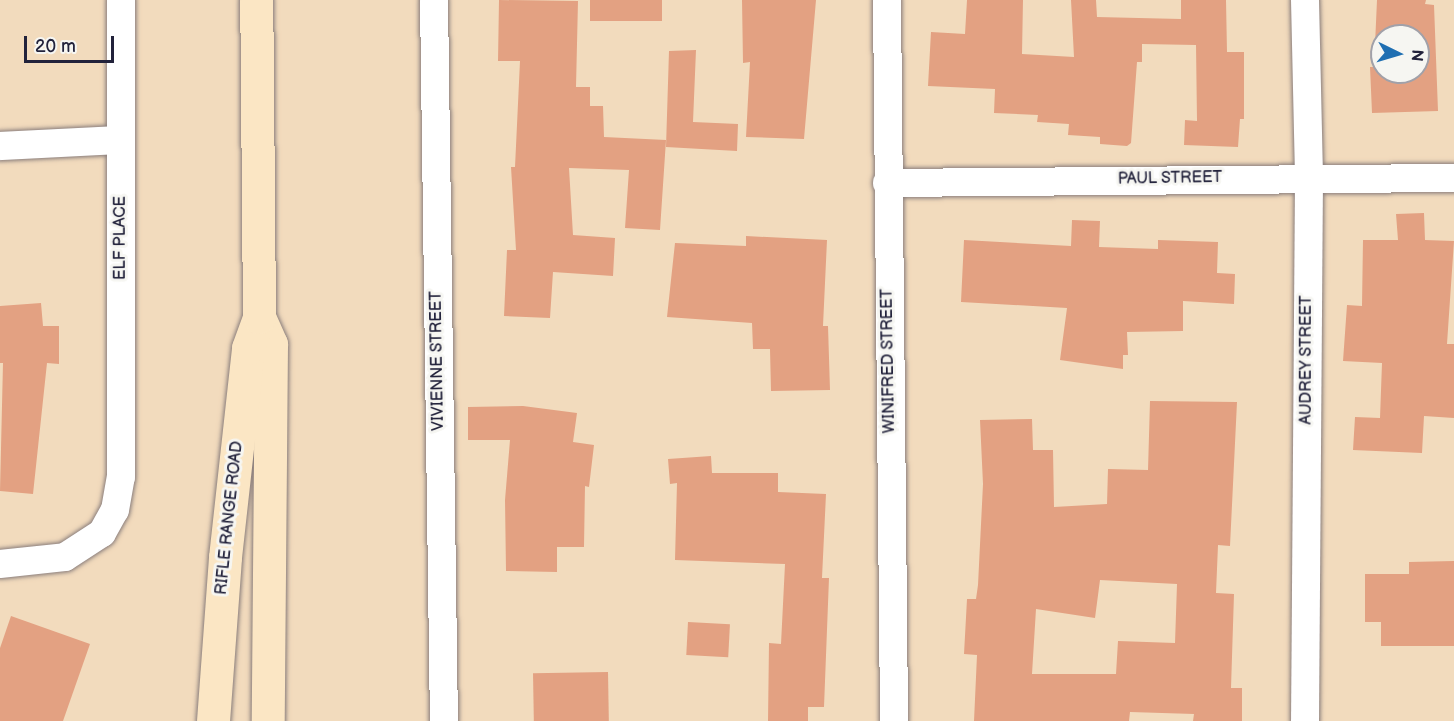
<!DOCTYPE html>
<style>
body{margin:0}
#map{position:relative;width:1454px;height:721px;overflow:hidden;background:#f2dbbd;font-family:"Balsamiq Sans",sans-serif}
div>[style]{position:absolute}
.building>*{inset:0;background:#e3a182;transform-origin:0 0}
.roads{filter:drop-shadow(0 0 2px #8a7e7c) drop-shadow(0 0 2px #8a7e7c)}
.minor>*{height:28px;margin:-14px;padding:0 14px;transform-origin:14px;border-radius:14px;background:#fff}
.secondary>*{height:33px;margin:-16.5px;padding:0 16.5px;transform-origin:16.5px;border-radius:16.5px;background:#fbe6c4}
span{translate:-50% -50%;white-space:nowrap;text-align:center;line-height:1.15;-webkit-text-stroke:6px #f6f6f2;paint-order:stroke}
.street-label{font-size:16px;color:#22223b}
.north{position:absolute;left:1370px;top:24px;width:60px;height:60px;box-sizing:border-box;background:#f6f6f2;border:2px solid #a1a1a9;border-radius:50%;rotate:95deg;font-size:16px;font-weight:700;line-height:24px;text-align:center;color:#22223b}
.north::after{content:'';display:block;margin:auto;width:21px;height:27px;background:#1f6fb2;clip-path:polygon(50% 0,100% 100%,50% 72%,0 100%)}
.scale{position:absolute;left:24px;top:36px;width:90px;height:27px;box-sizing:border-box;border:3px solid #22223b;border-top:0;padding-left:8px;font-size:18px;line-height:21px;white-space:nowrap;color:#22223b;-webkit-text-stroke:4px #f6f6f2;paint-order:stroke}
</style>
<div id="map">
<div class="building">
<i style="clip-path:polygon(499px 0,578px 1px,576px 87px,590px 87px,590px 106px,603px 106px,604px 137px,666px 140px,660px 230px,625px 228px,629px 170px,569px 168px,573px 235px,615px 238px,613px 276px,553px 272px,550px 318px,504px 316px,507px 250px,516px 250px,511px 167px,515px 167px,520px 61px,498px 61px)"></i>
<i style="left:590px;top:0;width:72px;height:21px"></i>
<i style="clip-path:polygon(742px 0,816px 0,804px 139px,746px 137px,750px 62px,743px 63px)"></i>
<i style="clip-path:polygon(967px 0,1023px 0,1022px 54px,1074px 57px,1071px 0,1096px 0,1097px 17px,1181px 19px,1181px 0,1226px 0,1227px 52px,1244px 52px,1244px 119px,1240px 119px,1238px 147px,1184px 145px,1185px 120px,1197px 121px,1196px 45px,1142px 44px,1142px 62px,1137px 62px,1131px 143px,1127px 146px,1100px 144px,1100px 137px,1068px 135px,1069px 124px,1037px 122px,1038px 115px,994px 113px,995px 89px,928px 86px,931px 32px,965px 34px)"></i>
<i style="clip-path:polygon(evenodd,1377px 0,1426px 0,1425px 4px,1434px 5px,1438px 111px,1372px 113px,1370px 67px,1374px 67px,1377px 0,1382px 36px,1418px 36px,1418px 72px,1382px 72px,1382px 36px)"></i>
<i style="clip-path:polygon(696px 50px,693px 122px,738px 124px,737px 151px,666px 147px,669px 51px)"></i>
<i style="clip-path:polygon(1424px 213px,1425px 240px,1454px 241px,1447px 344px,1454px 344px,1454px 418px,1424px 416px,1422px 453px,1353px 450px,1355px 417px,1380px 418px,1382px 363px,1343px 361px,1347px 305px,1362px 306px,1363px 240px,1398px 240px,1396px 214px)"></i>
<i style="clip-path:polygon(1072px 220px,1100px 221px,1099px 247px,1158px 249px,1158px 240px,1218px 242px,1217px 273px,1235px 274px,1234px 304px,1183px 301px,1183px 331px,1127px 332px,1128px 355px,1123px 355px,1123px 369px,1060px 360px,1067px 308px,961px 302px,964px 240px,1071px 246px)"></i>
<i style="clip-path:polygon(746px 236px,827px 240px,823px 326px,828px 326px,830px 390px,771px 391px,770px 349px,753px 349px,752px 323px,667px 317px,675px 243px,746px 246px)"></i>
<i style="clip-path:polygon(41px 303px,43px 326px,59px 326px,59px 364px,47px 363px,33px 494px,0 491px,3px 363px,0 363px,0 306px)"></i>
<i style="clip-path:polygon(evenodd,1150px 401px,1237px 402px,1230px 546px,1218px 545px,1216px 593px,1234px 594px,1231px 688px,1242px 688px,1242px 721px,1193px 721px,1194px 714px,1130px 712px,1129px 721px,974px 721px,977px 655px,964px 654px,967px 599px,976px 599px,978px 585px,983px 484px,980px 420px,1032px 419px,1033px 450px,1053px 450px,1054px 507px,1107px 504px,1108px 469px,1148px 470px,1150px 401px,1100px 580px,1177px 584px,1175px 643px,1118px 641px,1116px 674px,1032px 674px,1036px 609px,1095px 618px,1100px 580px)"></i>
<i style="clip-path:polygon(523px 406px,577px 413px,573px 442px,594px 445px,589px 487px,585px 486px,584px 547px,557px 547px,557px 572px,506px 571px,505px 500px,510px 440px,468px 440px,468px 407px)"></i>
<i style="clip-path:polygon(711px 456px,712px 473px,778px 473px,778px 492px,826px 494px,822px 578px,829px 578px,824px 707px,808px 707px,808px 721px,768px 721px,769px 643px,781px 644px,785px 564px,675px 560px,677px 483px,670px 484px,668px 459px)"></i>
<i style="clip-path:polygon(1454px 561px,1454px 646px,1381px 646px,1381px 622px,1365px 622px,1365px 574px,1409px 574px,1409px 562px)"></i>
<i style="clip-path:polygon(11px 616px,90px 644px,63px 721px,0 721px,0 648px)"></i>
<i style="left:688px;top:622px;width:42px;height:33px;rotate:3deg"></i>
<i style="left:608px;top:672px;width:49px;height:75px;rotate:89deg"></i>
</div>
<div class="roads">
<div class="minor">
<i style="left:434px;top:0;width:721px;rotate:89.21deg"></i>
<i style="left:887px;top:0;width:721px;rotate:89.44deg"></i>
<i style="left:1305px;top:0;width:178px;rotate:88.7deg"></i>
<i style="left:1309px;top:178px;width:543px;rotate:90.42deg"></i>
<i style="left:0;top:146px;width:120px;rotate:-2.9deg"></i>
<i style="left:887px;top:183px;width:567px;rotate:-0.51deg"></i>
<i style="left:0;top:564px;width:65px;rotate:-6.1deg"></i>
<i style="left:65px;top:557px;width:44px;rotate:-33deg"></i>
<i style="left:102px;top:533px;width:26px;rotate:-61deg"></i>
<i style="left:115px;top:510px;width:34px;rotate:-80deg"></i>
<i style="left:121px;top:477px;width:477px;rotate:-90deg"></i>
</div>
<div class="secondary">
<i style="left:259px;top:317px;width:30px;rotate:66deg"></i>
<i style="left:271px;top:344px;width:377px;rotate:90.5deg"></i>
<i style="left:213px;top:721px;width:164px;rotate:-85.8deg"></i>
<i style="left:225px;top:557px;width:210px;rotate:-83.7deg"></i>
<i style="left:248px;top:348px;width:33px;rotate:-70deg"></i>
<i style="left:259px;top:317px;width:317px;rotate:-90.5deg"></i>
</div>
</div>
<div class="street-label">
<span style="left:1170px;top:179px;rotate:-1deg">PAUL STREET</span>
<span style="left:121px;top:238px;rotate:-90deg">ELF PLACE</span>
<span style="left:1307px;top:360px;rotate:-90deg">AUDREY STREET</span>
<span style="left:438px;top:361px;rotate:-91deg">VIVIENNE STREET</span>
<span style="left:889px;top:361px;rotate:-91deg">WINIFRED STREET</span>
<span style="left:230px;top:518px;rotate:-84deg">RIFLE RANGE ROAD</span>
</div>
<div class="north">N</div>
<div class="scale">20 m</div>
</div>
